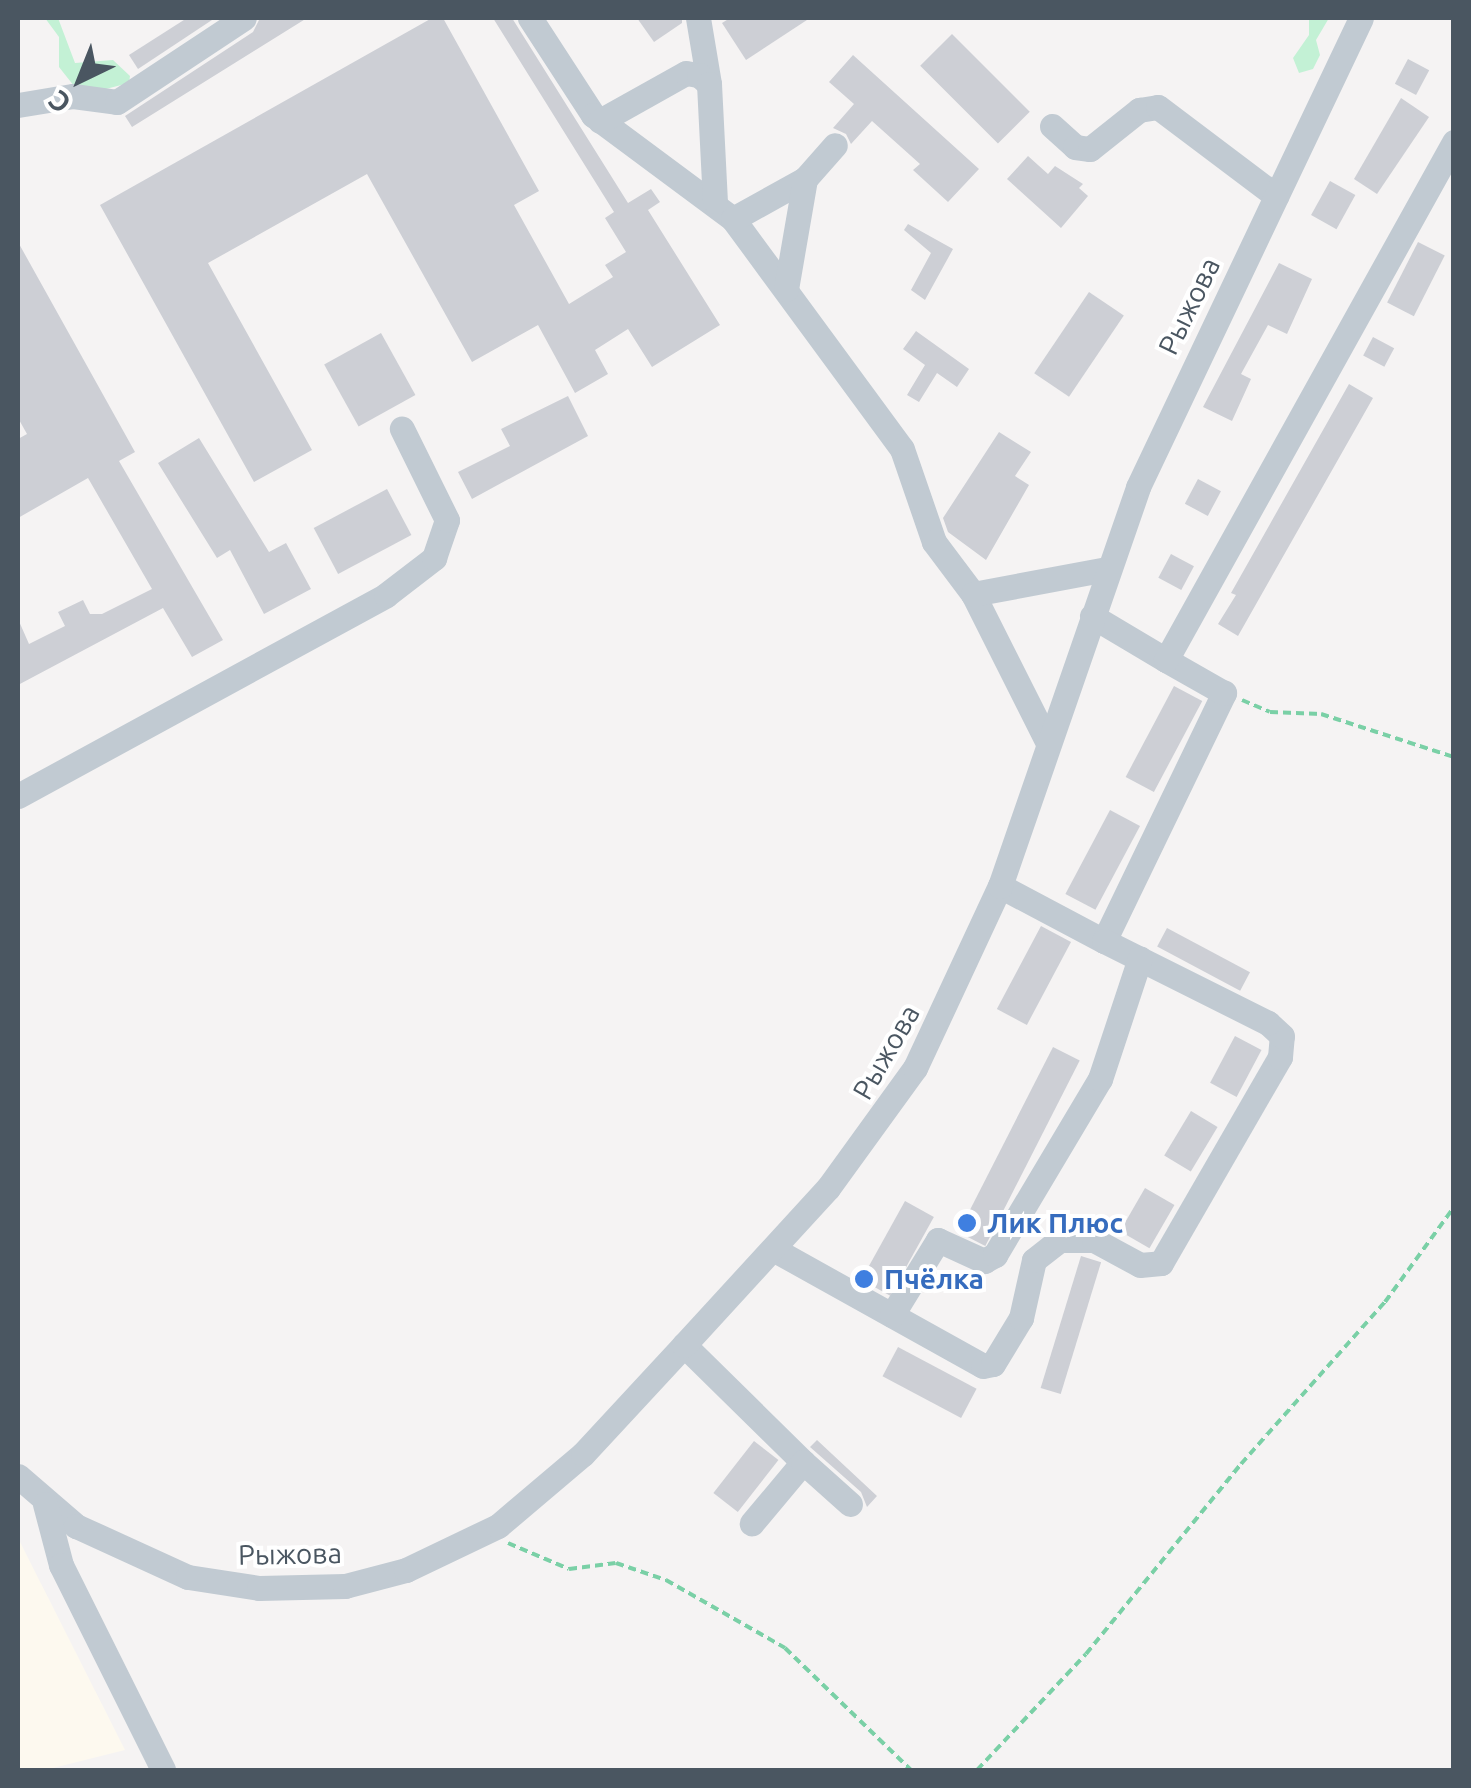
<!DOCTYPE html>
<meta charset="utf-8">
<style>
body{margin:0}
#map{position:relative;width:1471px;height:1788px;overflow:hidden;background:#f5f3f3;font-family:Ubuntu,sans-serif}
div>[style]{position:absolute}
.commercial>*{inset:0;background:#fdf9ef}
.green>*{inset:0;background:#c3f1d5}
.building>*{inset:0;background:#cdcfd5;transform-origin:0 0}
.path>*{height:4px;margin-top:-2px;transform-origin:0;background:repeating-linear-gradient(90deg,#7ad0a6 0 8px,transparent 0 13px)}
.minor>*{height:25px;margin:-12.5px;padding:0 12.5px;transform-origin:12.5px;border-radius:12.5px;background:#c1cad2}
.dots>*{width:28px;height:28px;translate:-50% -50%;box-sizing:border-box;border:5px solid #fff;border-radius:50%}
span{translate:-50% -50%;white-space:nowrap;text-align:center;line-height:1.15;-webkit-text-stroke:8px #fff;paint-order:stroke}
.street-label{font-size:28px;color:#4a5661}
.shop-label{font-size:28px;color:#366cbe;font-weight:700}
.left{translate:0 -50%;text-align:left}
.frame{position:absolute;inset:0;border:20px solid #4a5661;pointer-events:none}
.north{position:absolute;left:30px;top:30px;width:100px;height:100px;-webkit-text-stroke:8px #fff;paint-order:stroke;rotate:223deg;font-size:28px;font-weight:700;line-height:40px;text-align:center;color:#4a5661}
.north::after{content:'';display:block;margin:auto;width:35px;height:45px;background:#4a5661;clip-path:polygon(50% 0,100% 100%,50% 72%,0 100%)}
</style>
<div id="map">
<div class="commercial">
<i style="clip-path:polygon(18px 1538px,125px 1750px,45px 1770px,18px 1770px)"></i>
</div>
<div class="green">
<i style="clip-path:polygon(45px 18px,58px 18px,75px 63px,113px 60px,130px 76px,129px 83px,98px 91px,74px 86px,59px 67px,59px 37px)"></i>
<i style="clip-path:polygon(1309px 18px,1329px 18px,1316px 40px,1320px 55px,1313px 69px,1299px 73px,1293px 58px,1309px 35px)"></i>
</div>
<div class="building">
<i style="clip-path:polygon(187px 18px,215px 18px,138px 69px,129px 55px)"></i>
<i style="clip-path:polygon(260px 18px,307px 18px,132px 127px,125px 116px,253px 32px)"></i>
<i style="clip-path:polygon(432px 18px,443px 18px,539px 191px,514px 205px,569px 304px,613px 277px,605px 265px,626px 252px,605px 218px,614px 212px,493px 18px,512px 18px,628px 203px,651px 189px,660px 202px,648px 210px,720px 325px,652px 367px,628px 329px,595px 350px,608px 374px,575px 393px,538px 325px,472px 362px,367px 174px,208px 263px,312px 450px,254px 482px,100px 205px)"></i>
<i style="clip-path:polygon(637px 18px,682px 18px,682px 23px,654px 42px)"></i>
<i style="clip-path:polygon(730px 18px,810px 18px,746px 60px,722px 23px)"></i>
<i style="left:952px;top:34px;width:110px;height:45px;rotate:45deg"></i>
<i style="clip-path:polygon(853px 55px,979px 169px,948px 202px,913px 170px,920px 164px,872px 121px,851px 144px,846px 134px,833px 128px,854px 104px,829px 82px)"></i>
<i style="left:1408px;top:59px;width:24px;height:28px;rotate:28deg"></i>
<i style="clip-path:polygon(1401px 98px,1429px 117px,1377px 194px,1354px 179px)"></i>
<i style="clip-path:polygon(1028px 156px,1048px 174px,1055px 166px,1083px 184px,1079px 188px,1088px 196px,1061px 228px,1007px 179px)"></i>
<i style="left:1330px;top:181px;width:29px;height:39px;rotate:29deg"></i>
<i style="clip-path:polygon(908px 224px,953px 249px,925px 300px,911px 290px,931px 253px,904px 230px)"></i>
<i style="clip-path:polygon(18px 242px,135px 452px,119px 461px,223px 640px,192px 657px,163px 608px,18px 685px,18px 619px,29px 644px,65px 626px,58px 612px,83px 600px,90px 614px,102px 614px,152px 589px,88px 478px,18px 518px,18px 439px,27px 434px,18px 418px)"></i>
<i style="left:1418px;top:242px;width:30px;height:68px;rotate:27deg"></i>
<i style="clip-path:polygon(1279px 263px,1312px 279px,1287px 334px,1268px 325px,1241px 374px,1251px 379px,1232px 421px,1203px 407px)"></i>
<i style="left:1089px;top:292px;width:42px;height:98px;rotate:34deg"></i>
<i style="clip-path:polygon(916px 331px,969px 369px,957px 387px,937px 373px,919px 402px,907px 395px,925px 365px,903px 349px)"></i>
<i style="left:381px;top:333px;width:71px;height:65px;rotate:61deg"></i>
<i style="left:1373px;top:337px;width:24px;height:21px;rotate:28deg"></i>
<i style="clip-path:polygon(1349px 384px,1373px 398px,1238px 636px,1218px 624px,1236px 595px,1231px 593px)"></i>
<i style="clip-path:polygon(568px 396px,588px 436px,472px 499px,458px 472px,510px 446px,501px 429px)"></i>
<i style="clip-path:polygon(999px 432px,1031px 452px,1015px 476px,1029px 485px,986px 560px,948px 532px,943px 518px)"></i>
<i style="clip-path:polygon(199px 438px,269px 552px,286px 543px,311px 589px,264px 614px,230px 550px,217px 558px,158px 463px)"></i>
<i style="left:1198px;top:479px;width:26px;height:28px;rotate:28deg"></i>
<i style="left:387px;top:489px;width:52px;height:83px;rotate:62deg"></i>
<i style="left:1171px;top:554px;width:26px;height:27px;rotate:28deg"></i>
<i style="left:1174px;top:686px;width:32px;height:103px;rotate:28deg"></i>
<i style="left:1110px;top:810px;width:34px;height:95px;rotate:28deg"></i>
<i style="left:1041px;top:926px;width:34px;height:94px;rotate:28deg"></i>
<i style="left:1167px;top:928px;width:94px;height:21px;rotate:28deg"></i>
<i style="left:1235px;top:1036px;width:30px;height:53px;rotate:28deg"></i>
<i style="left:1053px;top:1047px;width:30px;height:208px;rotate:27deg"></i>
<i style="left:1191px;top:1111px;width:31px;height:52px;rotate:31deg"></i>
<i style="left:1145px;top:1188px;width:34px;height:50px;rotate:30deg"></i>
<i style="left:905px;top:1201px;width:33px;height:90px;rotate:29deg"></i>
<i style="left:1081px;top:1256px;width:21px;height:138px;rotate:17deg"></i>
<i style="left:898px;top:1347px;width:89px;height:33px;rotate:28deg"></i>
<i style="clip-path:polygon(817px 1440px,877px 1496px,867px 1507px,861px 1492px,810px 1447px)"></i>
<i style="left:754px;top:1441px;width:31px;height:66px;rotate:38deg"></i>
</div>
<div class="path">
<i style="left:1242px;top:700px;width:30px;rotate:23deg"></i>
<i style="left:1270px;top:712px;width:51px;rotate:2.2deg"></i>
<i style="left:1321px;top:714px;width:140px;rotate:17.9deg"></i>
<i style="left:508px;top:1543px;width:66px;rotate:23.1deg"></i>
<i style="left:569px;top:1569px;width:47px;rotate:-7.3deg"></i>
<i style="left:616px;top:1563px;width:53px;rotate:18.8deg"></i>
<i style="left:666px;top:1580px;width:137px;rotate:29.7deg"></i>
<i style="left:785px;top:1648px;width:175px;rotate:44.1deg"></i>
<i style="left:977px;top:1770px;width:159px;rotate:-46.8deg"></i>
<i style="left:1086px;top:1654px;width:245px;rotate:-50.8deg"></i>
<i style="left:1241px;top:1464px;width:217px;rotate:-48.4deg"></i>
<i style="left:1385px;top:1302px;width:117px;rotate:-54deg"></i>
</div>
<div class="minor">
<i style="left:530px;top:18px;width:116px;rotate:57deg"></i>
<i style="left:593px;top:115px;width:174px;rotate:36.6deg"></i>
<i style="left:733px;top:219px;width:285px;rotate:53.7deg"></i>
<i style="left:902px;top:449px;width:98px;rotate:71deg"></i>
<i style="left:934px;top:542px;width:65px;rotate:53.1deg"></i>
<i style="left:973px;top:594px;width:165px;rotate:63.3deg"></i>
<i style="left:698px;top:18px;width:67px;rotate:80.5deg"></i>
<i style="left:18px;top:105px;width:56px;rotate:-9.3deg"></i>
<i style="left:73px;top:96px;width:44px;rotate:7.8deg"></i>
<i style="left:117px;top:102px;width:152px;rotate:-33.5deg"></i>
<i style="left:600px;top:121px;width:98px;rotate:-29.2deg"></i>
<i style="left:686px;top:73px;width:13px;rotate:9deg"></i>
<i style="left:699px;top:75px;width:13px;rotate:42deg"></i>
<i style="left:709px;top:84px;width:117px;rotate:87.1deg"></i>
<i style="left:1052px;top:126px;width:31px;rotate:42deg"></i>
<i style="left:1075px;top:147px;width:15px;rotate:8deg"></i>
<i style="left:1090px;top:149px;width:63px;rotate:-38.5deg"></i>
<i style="left:1139px;top:110px;width:19px;rotate:-9deg"></i>
<i style="left:1158px;top:107px;width:148px;rotate:37deg"></i>
<i style="left:733px;top:219px;width:82px;rotate:-29.1deg"></i>
<i style="left:805px;top:179px;width:45px;rotate:-48.6deg"></i>
<i style="left:786px;top:289px;width:112px;rotate:-80.2deg"></i>
<i style="left:973px;top:594px;width:136px;rotate:-10.6deg"></i>
<i style="left:1092px;top:616px;width:86px;rotate:30.7deg"></i>
<i style="left:18px;top:796px;width:419px;rotate:-28.6deg"></i>
<i style="left:386px;top:595px;width:61px;rotate:-37.6deg"></i>
<i style="left:434px;top:558px;width:40px;rotate:-71.1deg"></i>
<i style="left:447px;top:520px;width:102px;rotate:-116.3deg"></i>
<i style="left:1000px;top:886px;width:118px;rotate:27.9deg"></i>
<i style="left:1104px;top:941px;width:276px;rotate:-64.2deg"></i>
<i style="left:1224px;top:693px;width:67px;rotate:-150.4deg"></i>
<i style="left:1166px;top:660px;width:593px;rotate:-60.93deg"></i>
<i style="left:773px;top:1249px;width:240px;rotate:29.1deg"></i>
<i style="left:983px;top:1366px;width:10px;rotate:-11deg"></i>
<i style="left:993px;top:1364px;width:54px;rotate:-58.7deg"></i>
<i style="left:1021px;top:1318px;width:59px;rotate:-77.4deg"></i>
<i style="left:1034px;top:1260px;width:33px;rotate:-38deg"></i>
<i style="left:1060px;top:1240px;width:34px"></i>
<i style="left:1094px;top:1240px;width:52px;rotate:28.5deg"></i>
<i style="left:1140px;top:1265px;width:21px;rotate:-5deg"></i>
<i style="left:1161px;top:1263px;width:238px;rotate:-60deg"></i>
<i style="left:1280px;top:1057px;width:21px;rotate:-85deg"></i>
<i style="left:1282px;top:1036px;width:19px;rotate:-137deg"></i>
<i style="left:1268px;top:1023px;width:183px;rotate:-153.4deg"></i>
<i style="left:892px;top:1315px;width:88px;rotate:-58.5deg"></i>
<i style="left:938px;top:1240px;width:51px;rotate:24.5deg"></i>
<i style="left:984px;top:1261px;width:13px;rotate:-29deg"></i>
<i style="left:995px;top:1255px;width:205px;rotate:-59.2deg"></i>
<i style="left:1100px;top:1079px;width:127px;rotate:-71.7deg"></i>
<i style="left:684px;top:1345px;width:167px;rotate:44.5deg"></i>
<i style="left:803px;top:1462px;width:80px;rotate:129.9deg"></i>
<i style="left:803px;top:1462px;width:63px;rotate:41.8deg"></i>
<i style="left:18px;top:1476px;width:77px;rotate:40.8deg"></i>
<i style="left:76px;top:1526px;width:123px;rotate:24.5deg"></i>
<i style="left:188px;top:1577px;width:72px;rotate:8.8deg"></i>
<i style="left:259px;top:1588px;width:86px;rotate:-1.3deg"></i>
<i style="left:345px;top:1586px;width:63px;rotate:-14.7deg"></i>
<i style="left:406px;top:1570px;width:102px;rotate:-25.6deg"></i>
<i style="left:498px;top:1526px;width:111px;rotate:-40.3deg"></i>
<i style="left:583px;top:1454px;width:149px;rotate:-47.2deg"></i>
<i style="left:684px;top:1345px;width:213px;rotate:-47.5deg"></i>
<i style="left:828px;top:1188px;width:148px;rotate:-54.1deg"></i>
<i style="left:915px;top:1068px;width:201px;rotate:-65deg"></i>
<i style="left:1000px;top:886px;width:422px;rotate:-70.9deg"></i>
<i style="left:1138px;top:487px;width:519px;rotate:-64.57deg"></i>
<i style="left:45px;top:1504px;width:63px;rotate:75.3deg"></i>
<i style="left:61px;top:1565px;width:229px;rotate:63.5deg"></i>
</div>
<div class="dots">
<i style="left:967px;top:1223px;background:#3f7fe0"></i>
<i style="left:864px;top:1279px;background:#3f7fe0"></i>
</div>
<div class="street-label">
<span style="left:1189px;top:306px;rotate:-64deg">Рыжова</span>
<span style="left:886px;top:1052px;rotate:-60deg">Рыжова</span>
<span style="left:290px;top:1554px;rotate:-1deg">Рыжова</span>
</div>
<div class="shop-label">
<span class="left" style="left:987px;top:1223px">Лик Плюс</span>
<span class="left" style="left:884px;top:1279px">Пчёлка</span>
</div>
<div class="frame"></div>
<div class="north">С</div>
</div>
